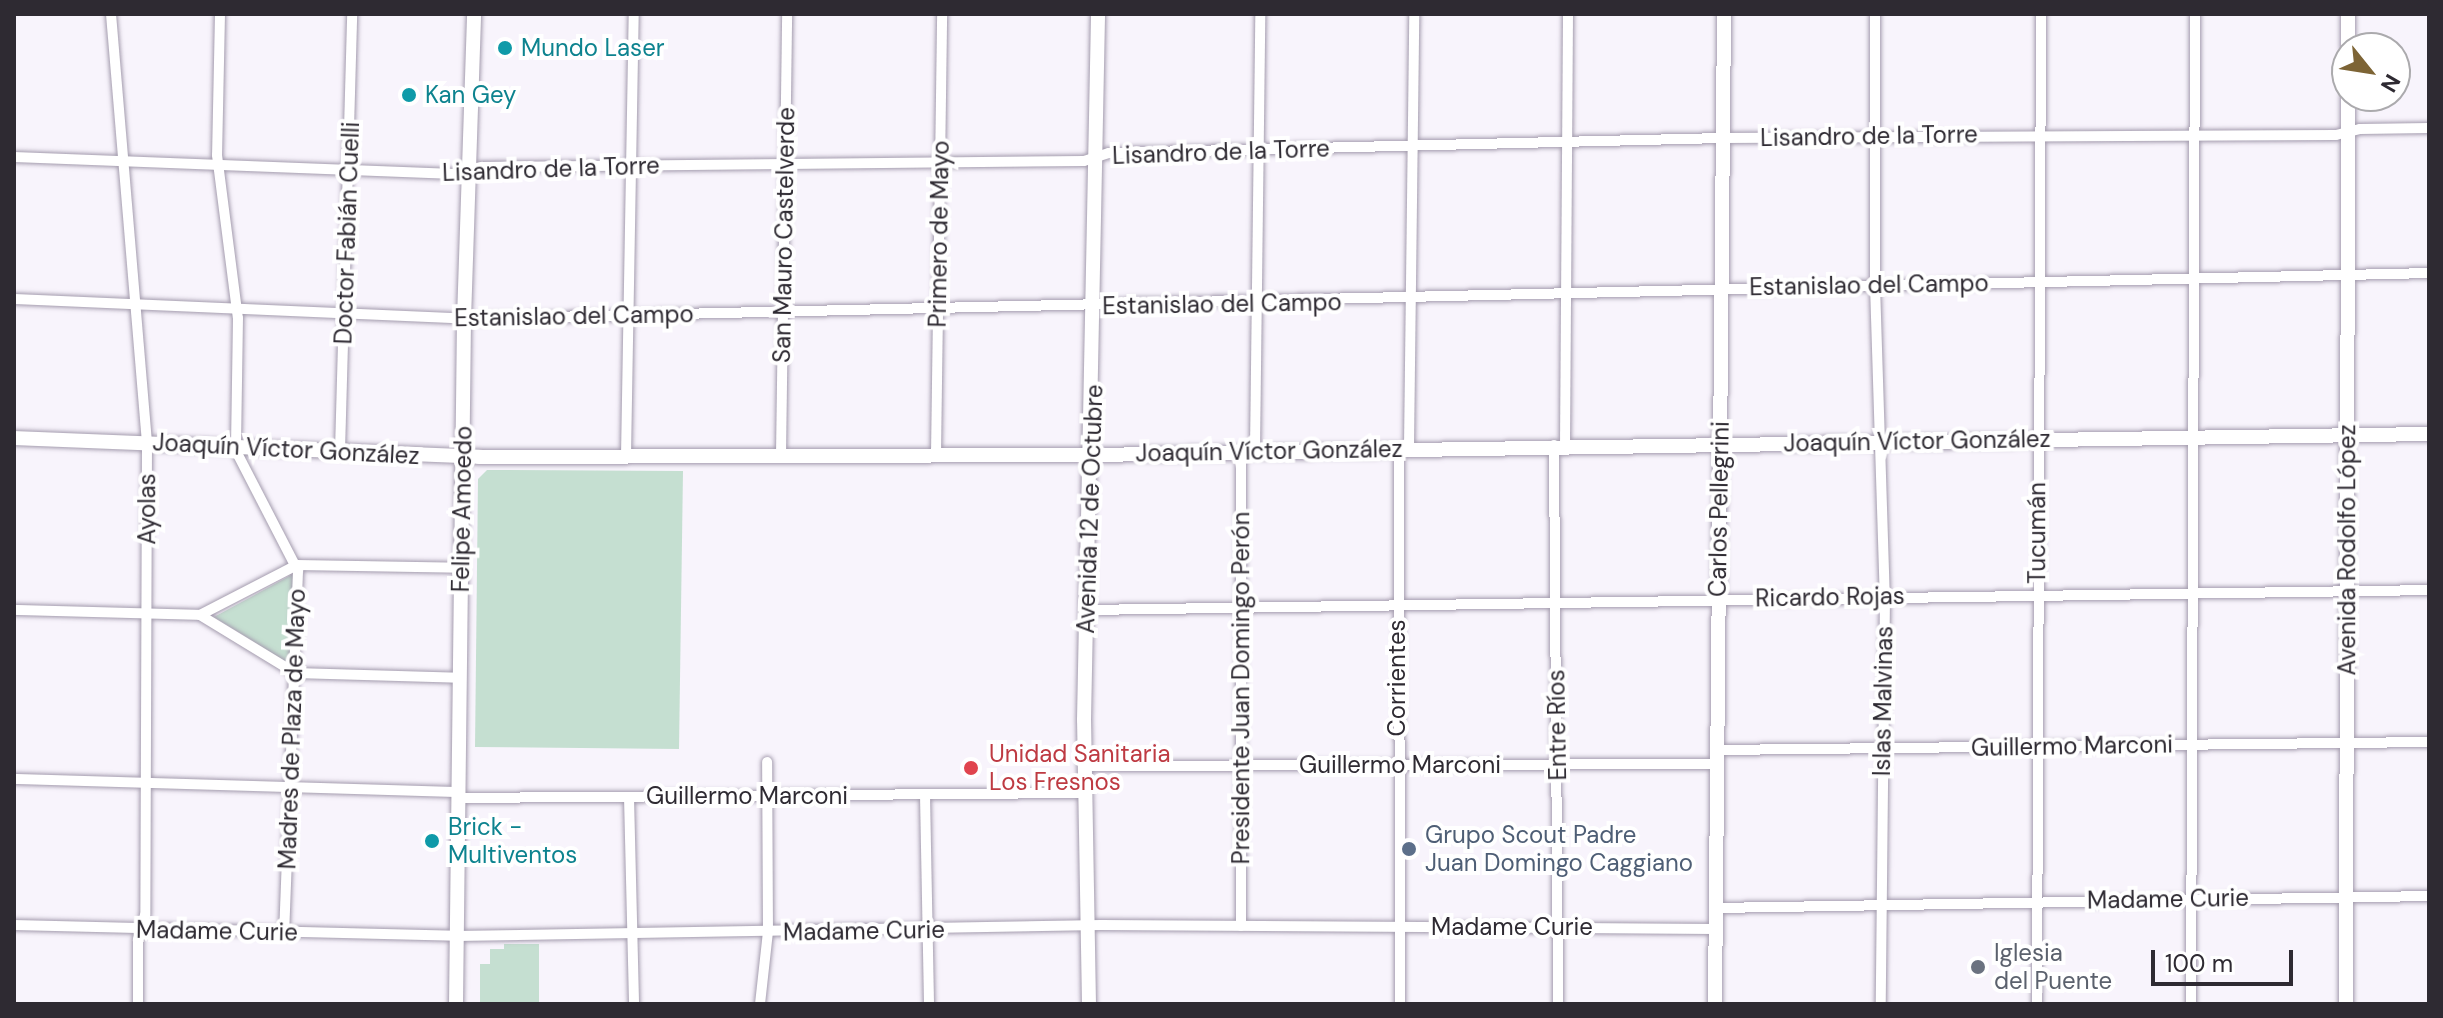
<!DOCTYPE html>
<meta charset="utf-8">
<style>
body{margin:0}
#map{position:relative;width:2443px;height:1018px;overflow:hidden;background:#f8f4fc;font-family:"DM Sans",sans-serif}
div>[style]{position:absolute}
.green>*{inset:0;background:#c5dfd1}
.roads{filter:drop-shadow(0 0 2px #a49cae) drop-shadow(0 0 2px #a49cae)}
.street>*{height:10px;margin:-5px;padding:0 5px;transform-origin:5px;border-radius:5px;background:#fff}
.secondary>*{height:14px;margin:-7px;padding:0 7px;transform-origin:7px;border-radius:7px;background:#fff}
.dots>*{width:22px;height:22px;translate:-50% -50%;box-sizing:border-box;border:4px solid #fff;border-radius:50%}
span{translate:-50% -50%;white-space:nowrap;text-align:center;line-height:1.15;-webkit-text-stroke:8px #fff;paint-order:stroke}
.culture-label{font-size:24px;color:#0d838f}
.left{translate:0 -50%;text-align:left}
.street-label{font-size:24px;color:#2e2a32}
.health-label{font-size:24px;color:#be3a42}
.service-label{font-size:24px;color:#4e5e75}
.worship-label{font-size:24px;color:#5b616d}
.frame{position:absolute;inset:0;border:16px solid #2e2a32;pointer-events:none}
.north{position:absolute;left:2331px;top:32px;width:80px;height:80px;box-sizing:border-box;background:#fff;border:2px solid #abaaad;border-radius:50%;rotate:120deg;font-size:22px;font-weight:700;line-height:32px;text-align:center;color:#2e2a32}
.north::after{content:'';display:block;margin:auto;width:28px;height:36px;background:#7d6435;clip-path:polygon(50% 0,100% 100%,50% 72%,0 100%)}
.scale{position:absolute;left:2151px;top:950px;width:142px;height:36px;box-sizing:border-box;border:4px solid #2e2a32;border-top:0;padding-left:10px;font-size:24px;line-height:28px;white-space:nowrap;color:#2e2a32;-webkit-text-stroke:6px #fff;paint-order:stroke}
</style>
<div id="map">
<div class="green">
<i style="clip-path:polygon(487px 470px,683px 471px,679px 749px,475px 747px,478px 479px)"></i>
<i style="clip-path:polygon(293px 574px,290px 664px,214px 617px)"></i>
<i style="clip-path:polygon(504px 944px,539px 944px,539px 1002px,480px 1002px,480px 964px,490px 964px,490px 949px,504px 949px)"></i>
</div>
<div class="roads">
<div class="street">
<i style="left:111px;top:14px;width:431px;rotate:85.2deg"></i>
<i style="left:147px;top:443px;width:472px;rotate:90.2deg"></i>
<i style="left:145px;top:915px;width:26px;rotate:106deg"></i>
<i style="left:138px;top:940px;width:64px;rotate:90deg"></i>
<i style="left:220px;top:14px;width:141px;rotate:91.2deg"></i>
<i style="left:217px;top:155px;width:164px;rotate:82.7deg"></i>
<i style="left:238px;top:318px;width:133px;rotate:90.9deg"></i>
<i style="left:236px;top:451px;width:135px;rotate:62.7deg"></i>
<i style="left:298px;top:571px;width:362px;rotate:92.2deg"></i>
<i style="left:1875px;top:14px;width:271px;rotate:90deg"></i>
<i style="left:1875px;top:285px;width:311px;rotate:88.2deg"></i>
<i style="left:1885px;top:596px;width:408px;rotate:90.6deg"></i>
<i style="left:14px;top:157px;width:441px;rotate:2.2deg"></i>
<i style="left:455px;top:174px;width:28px;rotate:-15deg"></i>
<i style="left:482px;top:167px;width:602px;rotate:-0.57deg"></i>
<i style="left:1084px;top:161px;width:26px;rotate:-18deg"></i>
<i style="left:1109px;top:153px;width:613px;rotate:-1.4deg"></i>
<i style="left:1722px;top:138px;width:614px;rotate:-0.28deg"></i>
<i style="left:2336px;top:135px;width:25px;rotate:-14deg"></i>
<i style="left:2360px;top:129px;width:69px;rotate:-0.8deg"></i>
<i style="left:14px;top:299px;width:450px;rotate:2.5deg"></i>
<i style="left:464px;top:319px;width:1966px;rotate:-1.34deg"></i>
<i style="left:1554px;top:445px;width:559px;rotate:89.59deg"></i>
<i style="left:1565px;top:445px;width:431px;rotate:-89.6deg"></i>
<i style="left:1409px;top:447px;width:433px;rotate:-89.3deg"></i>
<i style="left:1399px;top:448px;width:556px;rotate:89.9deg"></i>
<i style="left:1255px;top:450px;width:436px;rotate:-89.3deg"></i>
<i style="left:340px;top:451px;width:437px;rotate:-88.4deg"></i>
<i style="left:936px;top:454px;width:440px;rotate:-89.2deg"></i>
<i style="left:781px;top:455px;width:441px;rotate:-89.2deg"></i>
<i style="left:626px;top:456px;width:442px;rotate:-89deg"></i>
<i style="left:14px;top:610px;width:186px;rotate:1.5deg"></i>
<i style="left:200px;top:615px;width:111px;rotate:31.4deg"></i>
<i style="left:295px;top:673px;width:164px;rotate:1.7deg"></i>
<i style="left:1086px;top:610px;width:1343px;rotate:-0.85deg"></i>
<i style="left:200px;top:615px;width:109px;rotate:-27.3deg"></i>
<i style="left:297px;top:565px;width:164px;rotate:1deg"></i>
<i style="left:1716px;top:750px;width:713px;rotate:-0.64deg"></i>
<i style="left:1084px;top:766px;width:632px;rotate:-0.18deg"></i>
<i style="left:14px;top:779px;width:445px;rotate:1.7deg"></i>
<i style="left:925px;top:795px;width:209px;rotate:88.9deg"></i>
<i style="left:629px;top:797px;width:207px;rotate:88.6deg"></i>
<i style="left:459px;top:798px;width:625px;rotate:-0.46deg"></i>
<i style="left:1715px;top:908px;width:714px;rotate:-0.96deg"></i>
<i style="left:14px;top:925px;width:442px;rotate:1.4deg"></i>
<i style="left:456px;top:936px;width:645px;rotate:-0.98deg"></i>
<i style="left:1101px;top:925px;width:614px;rotate:0.37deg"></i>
<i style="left:1241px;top:926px;width:476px;rotate:-90deg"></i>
<i style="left:760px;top:1004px;width:72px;rotate:-83.7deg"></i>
<i style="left:768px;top:932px;width:170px;rotate:-90.3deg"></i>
<i style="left:2037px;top:1004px;width:990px;rotate:-89.77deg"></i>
<i style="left:2191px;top:1004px;width:990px;rotate:-89.77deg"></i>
</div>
<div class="secondary">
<i style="left:2348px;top:48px;width:34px;rotate:-90deg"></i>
<i style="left:14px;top:438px;width:465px;rotate:2.3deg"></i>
<i style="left:479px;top:457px;width:613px;rotate:-0.19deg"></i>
<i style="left:1092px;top:455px;width:1337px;rotate:-0.9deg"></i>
<i style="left:456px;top:1004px;width:685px;rotate:-89.33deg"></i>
<i style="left:464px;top:319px;width:305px;rotate:-88.1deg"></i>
<i style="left:1089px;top:1004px;width:284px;rotate:-91deg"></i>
<i style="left:1084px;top:720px;width:706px;rotate:-88.86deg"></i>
<i style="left:1715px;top:1004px;width:990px;rotate:-89.48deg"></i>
<i style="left:2346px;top:1004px;width:908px;rotate:-89.87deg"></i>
</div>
</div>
<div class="dots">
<i style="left:505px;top:48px;background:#0f9aa8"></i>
<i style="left:409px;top:95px;background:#0f9aa8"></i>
<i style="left:971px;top:768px;background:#e0444e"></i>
<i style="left:432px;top:841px;background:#0f9aa8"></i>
<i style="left:1409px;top:849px;background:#5c6f8a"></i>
<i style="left:1978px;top:967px;background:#6b7280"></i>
</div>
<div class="culture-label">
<span class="left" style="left:521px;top:48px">Mundo Laser</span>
<span class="left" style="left:425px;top:95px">Kan Gey</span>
<span class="left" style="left:448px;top:841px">Brick -<br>Multiventos</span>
</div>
<div class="street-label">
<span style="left:1869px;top:136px;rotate:-1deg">Lisandro de la Torre</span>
<span style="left:1221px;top:152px;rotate:-2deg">Lisandro de la Torre</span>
<span style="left:551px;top:169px;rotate:-2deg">Lisandro de la Torre</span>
<span style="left:347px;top:233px;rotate:-88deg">Doctor Fabián Cuelli</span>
<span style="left:939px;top:234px;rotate:-89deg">Primero de Mayo</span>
<span style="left:784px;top:235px;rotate:-89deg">San Mauro Castelverde</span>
<span style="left:1869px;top:285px;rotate:-1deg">Estanislao del Campo</span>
<span style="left:1222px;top:304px;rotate:-1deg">Estanislao del Campo</span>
<span style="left:574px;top:316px;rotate:-1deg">Estanislao del Campo</span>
<span style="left:1917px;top:441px;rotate:-1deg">Joaquín Víctor González</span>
<span style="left:286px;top:449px;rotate:3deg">Joaquín Víctor González</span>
<span style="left:1269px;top:451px;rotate:-1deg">Joaquín Víctor González</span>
<span style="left:147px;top:509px;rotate:-90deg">Ayolas</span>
<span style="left:462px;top:509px;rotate:-89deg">Felipe Amoedo</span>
<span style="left:1090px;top:509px;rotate:-88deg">Avenida 12 de Octubre</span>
<span style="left:1719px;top:509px;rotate:-89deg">Carlos Pellegrini</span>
<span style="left:2037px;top:533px;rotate:-90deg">Tucumán</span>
<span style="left:2347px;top:550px;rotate:-90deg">Avenida Rodolfo López</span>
<span style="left:1830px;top:597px;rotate:-1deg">Ricardo Rojas</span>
<span style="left:1397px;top:678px;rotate:-90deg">Corrientes</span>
<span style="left:1241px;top:688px;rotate:-90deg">Presidente Juan Domingo Perón</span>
<span style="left:1883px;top:701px;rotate:-89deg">Islas Malvinas</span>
<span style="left:1557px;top:725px;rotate:-91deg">Entre Ríos</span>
<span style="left:292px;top:729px;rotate:-88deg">Madres de Plaza de Mayo</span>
<span style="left:2072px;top:746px;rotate:-1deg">Guillermo Marconi</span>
<span style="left:1400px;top:765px">Guillermo Marconi</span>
<span style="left:747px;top:796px">Guillermo Marconi</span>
<span style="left:2168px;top:899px;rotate:-1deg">Madame Curie</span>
<span style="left:1512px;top:927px">Madame Curie</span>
<span style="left:217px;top:931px;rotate:1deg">Madame Curie</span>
<span style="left:864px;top:931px;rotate:-1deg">Madame Curie</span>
</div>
<div class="health-label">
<span class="left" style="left:989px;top:768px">Unidad Sanitaria<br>Los Fresnos</span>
</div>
<div class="service-label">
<span class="left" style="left:1425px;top:849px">Grupo Scout Padre<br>Juan Domingo Caggiano</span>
</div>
<div class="worship-label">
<span class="left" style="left:1994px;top:967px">Iglesia<br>del Puente</span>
</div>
<div class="frame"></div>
<div class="north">N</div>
<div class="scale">100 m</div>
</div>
